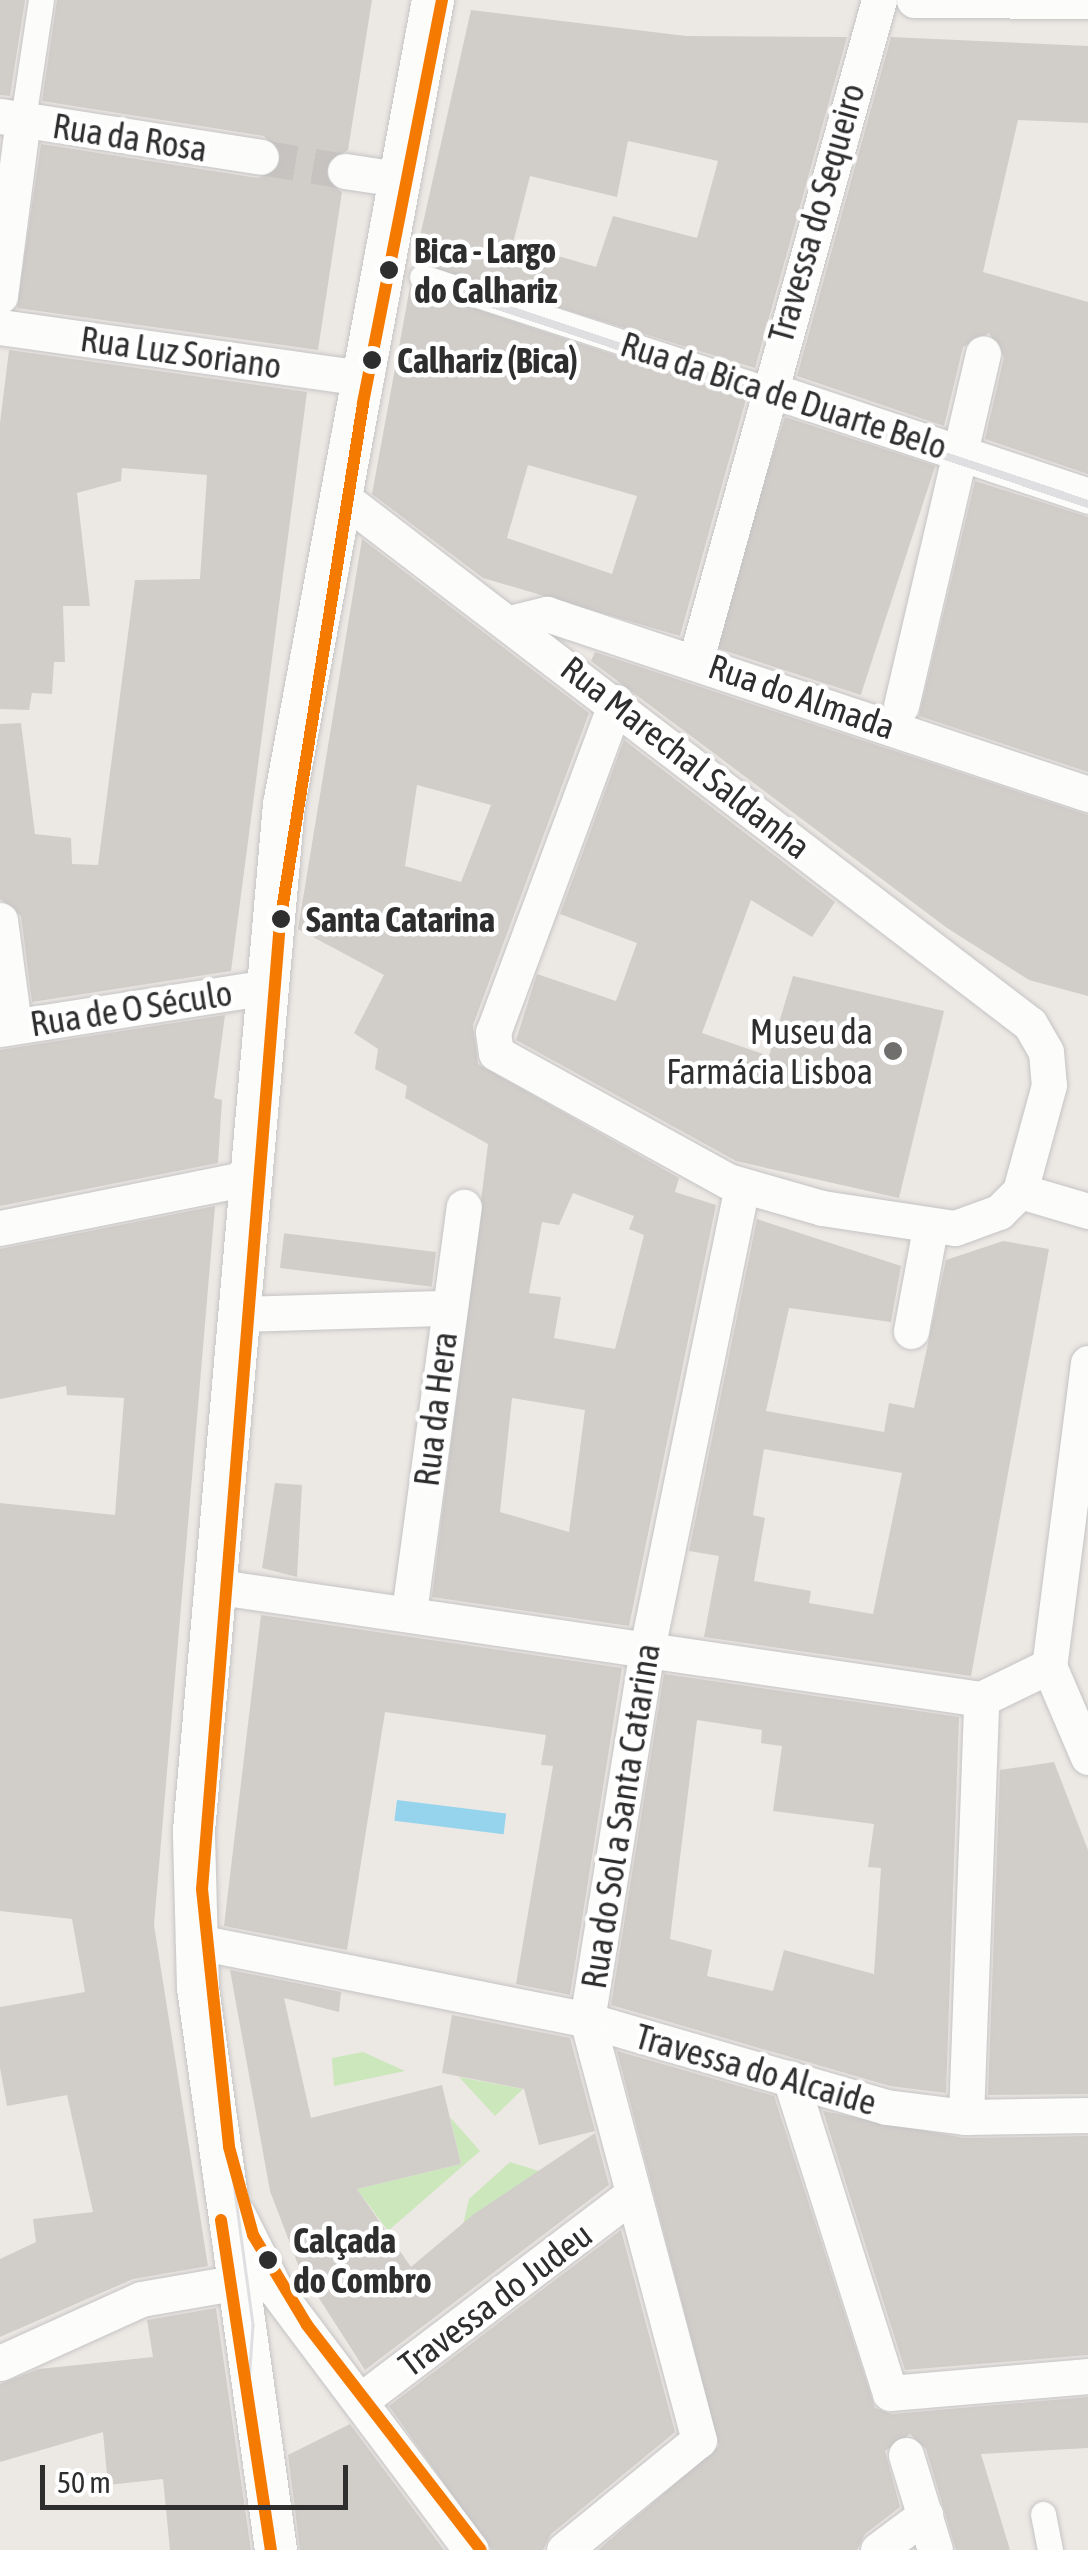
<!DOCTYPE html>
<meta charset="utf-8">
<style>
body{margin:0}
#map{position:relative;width:1088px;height:2550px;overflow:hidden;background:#ece8e4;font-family:"Asap Condensed",sans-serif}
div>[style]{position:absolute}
.green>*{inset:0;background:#cce7bc}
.water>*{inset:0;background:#96d4ee;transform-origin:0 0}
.building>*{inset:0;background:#d1ceca;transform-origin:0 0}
.minor-tunnel>*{height:35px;margin-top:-17.5px;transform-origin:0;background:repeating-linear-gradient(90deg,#c6c3c0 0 35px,transparent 0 53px)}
.roads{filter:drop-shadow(0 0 2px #c5c4c5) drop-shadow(0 0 2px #c5c4c5)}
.pedestrian>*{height:25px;margin:-12.5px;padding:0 12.5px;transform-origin:12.5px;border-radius:12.5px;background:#fcfcfb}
.minor>*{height:35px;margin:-17.5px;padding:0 17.5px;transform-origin:17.5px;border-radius:17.5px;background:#fcfcfb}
.tertiary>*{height:42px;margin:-21px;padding:0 21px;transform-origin:21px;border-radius:21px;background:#fcfcfb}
.tram>*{height:2.5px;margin:-1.25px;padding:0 1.25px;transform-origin:1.25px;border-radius:1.25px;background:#dfdfe1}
.rail>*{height:8px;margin:-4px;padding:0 4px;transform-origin:4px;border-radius:4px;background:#dfdfe1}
.tram-1>*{height:12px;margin:-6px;padding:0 6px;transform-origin:6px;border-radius:6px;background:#f57a02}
.dots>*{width:28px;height:28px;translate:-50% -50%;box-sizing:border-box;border:5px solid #fff;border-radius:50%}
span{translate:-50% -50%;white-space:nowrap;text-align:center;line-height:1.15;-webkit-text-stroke:9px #fff;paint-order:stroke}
.street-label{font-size:35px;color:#2e2e2e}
.stop-label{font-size:35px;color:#2e2e2e;font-weight:700}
.left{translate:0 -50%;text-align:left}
.poi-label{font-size:35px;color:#2e2e2e}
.right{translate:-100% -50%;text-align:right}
.scale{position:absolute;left:40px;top:2465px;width:308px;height:45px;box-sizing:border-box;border:5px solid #2e2e2e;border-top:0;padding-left:12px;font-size:30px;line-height:35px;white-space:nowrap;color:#2e2e2e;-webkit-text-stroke:8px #fff;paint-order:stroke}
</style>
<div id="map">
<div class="green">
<i style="clip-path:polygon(363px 2052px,405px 2071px,334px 2086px,332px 2058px)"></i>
<i style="clip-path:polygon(459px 2077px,523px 2089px,495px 2116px)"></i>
<i style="clip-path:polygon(450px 2117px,480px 2151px,388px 2231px,357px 2189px,461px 2164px)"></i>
<i style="clip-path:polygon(510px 2162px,539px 2171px,463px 2225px,469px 2199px)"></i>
</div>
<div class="water">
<i style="left:397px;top:1800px;width:110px;height:21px;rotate:7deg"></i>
</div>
<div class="building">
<i style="clip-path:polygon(0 0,25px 0,10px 96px,0 95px)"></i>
<i style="clip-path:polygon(57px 0,372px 0,348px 150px,324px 167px,326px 180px,342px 192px,318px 350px,17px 308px,41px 144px,258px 178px,277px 171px,282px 159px,264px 136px,42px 101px)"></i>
<i style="clip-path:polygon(evenodd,471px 10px,686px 36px,847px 37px,755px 368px,414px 263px,471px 10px,628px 141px,718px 161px,697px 238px,613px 216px,596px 267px,513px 243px,530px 176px,617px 197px,628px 141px)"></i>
<i style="clip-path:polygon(891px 37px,1088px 46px,1088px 123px,1018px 120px,983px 272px,1088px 302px,1088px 474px,985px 439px,1004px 357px,989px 333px,963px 347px,944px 426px,797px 376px)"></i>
<i style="clip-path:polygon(evenodd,410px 287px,746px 399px,680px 636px,483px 578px,372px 494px,410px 287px,528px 465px,637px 496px,612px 574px,507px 538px,528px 465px)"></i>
<i style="clip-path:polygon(9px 350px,307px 392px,231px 971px,32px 1002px,21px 916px,0 899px,0 724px,21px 723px,35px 834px,71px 838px,72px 864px,98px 865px,135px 580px,200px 579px,207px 475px,122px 468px,121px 481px,77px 493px,90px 606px,63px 606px,65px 662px,54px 662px,52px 694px,32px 693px,29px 710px,0 709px,0 423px)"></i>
<i style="left:785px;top:417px;width:158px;height:241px;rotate:18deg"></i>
<i style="clip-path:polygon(975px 481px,1088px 517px,1088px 772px,919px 716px)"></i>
<i style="clip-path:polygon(evenodd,362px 539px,589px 713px,473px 1025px,478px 1064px,679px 1178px,675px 1192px,716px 1205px,629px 1626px,432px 1597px,488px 1144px,405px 1098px,407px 1086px,375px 1069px,378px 1049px,354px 1033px,384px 975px,298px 929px,362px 539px,417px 785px,491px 805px,461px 882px,405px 866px,417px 785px,362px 539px,573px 1193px,634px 1216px,629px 1229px,644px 1235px,615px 1349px,554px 1338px,561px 1297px,529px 1293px,542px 1222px,559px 1225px,573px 1193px,362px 539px,512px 1398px,585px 1410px,569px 1532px,500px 1512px,512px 1398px)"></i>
<i style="clip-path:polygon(595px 652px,1088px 815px,1088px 996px,1029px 980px,947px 928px,591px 661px)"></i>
<i style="clip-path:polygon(624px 740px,835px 902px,812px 937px,751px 900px,702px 1033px,769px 1056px,793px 976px,944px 1011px,899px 1198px,736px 1161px,516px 1040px,537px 974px,616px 1001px,637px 943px,560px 914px)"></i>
<i style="clip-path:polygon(225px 1015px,214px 1098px,222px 1100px,218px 1163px,0 1206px,0 1050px)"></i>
<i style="clip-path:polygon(215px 1206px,154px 1925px,208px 2266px,133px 2279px,0 2337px,0 2259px,36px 2242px,33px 2219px,93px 2212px,67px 2095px,7px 2106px,0 2068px,0 2007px,85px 1992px,72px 1919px,0 1911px,0 1503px,115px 1515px,124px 1398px,67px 1395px,66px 1386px,0 1399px,0 1249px)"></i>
<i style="clip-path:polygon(evenodd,757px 1219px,901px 1266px,891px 1322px,789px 1308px,766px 1411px,884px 1432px,889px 1403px,914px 1408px,946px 1260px,1003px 1241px,1049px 1249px,971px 1676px,704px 1637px,719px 1556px,689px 1551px,757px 1219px,764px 1449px,902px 1473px,873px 1614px,809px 1603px,811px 1591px,754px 1581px,765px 1518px,753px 1515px,764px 1449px)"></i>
<i style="left:436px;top:1252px;width:35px;height:153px;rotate:97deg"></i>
<i style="clip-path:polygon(275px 1483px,302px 1485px,297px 1577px,262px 1568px)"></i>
<i style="clip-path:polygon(261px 1615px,622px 1668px,570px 1995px,516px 1984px,553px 1766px,541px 1765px,546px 1735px,385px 1712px,347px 1950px,224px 1926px)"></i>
<i style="clip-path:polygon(evenodd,664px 1674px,959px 1717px,946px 2093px,890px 2086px,611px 2005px,664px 1674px,697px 1720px,762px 1730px,761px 1743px,782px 1746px,773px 1811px,874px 1824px,868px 1867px,881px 1868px,874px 1974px,784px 1950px,773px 1991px,707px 1976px,712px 1950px,670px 1939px,697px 1720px)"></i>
<i style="clip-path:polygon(1054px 1762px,1088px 1850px,1088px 2094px,988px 2095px,1000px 1770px)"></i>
<i style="clip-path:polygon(230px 1970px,341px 1992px,339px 2012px,284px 1998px,311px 2118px,442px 2085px,461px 2164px,357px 2189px,411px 2267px,474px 2214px,595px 2133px,609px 2185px,365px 2370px,299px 2267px,270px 2191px)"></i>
<i style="clip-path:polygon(452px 2015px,570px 2038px,595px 2131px,539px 2145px,524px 2089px,442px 2073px)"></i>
<i style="clip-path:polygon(617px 2051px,774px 2096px,875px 2408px,892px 2414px,1088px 2397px,1088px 2448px,981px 2454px,1010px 2550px,956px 2550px,926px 2449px,910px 2434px,885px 2451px,900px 2507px,865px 2534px,857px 2550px,598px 2550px,719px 2446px)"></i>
<i style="clip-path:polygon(823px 2111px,964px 2138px,1088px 2136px,1088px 2355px,905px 2370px)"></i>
<i style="clip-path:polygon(621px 2230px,675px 2432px,551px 2534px,543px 2550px,492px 2550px,389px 2406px)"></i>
<i style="clip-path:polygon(216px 2308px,251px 2550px,170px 2550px,163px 2479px,108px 2485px,103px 2432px,0 2462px,0 2384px,39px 2369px,153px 2357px,147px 2320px)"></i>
<i style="clip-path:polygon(350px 2424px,444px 2550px,300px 2550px,288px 2455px)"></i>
</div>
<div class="minor-tunnel">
<i style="left:261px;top:157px;width:85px;rotate:9.5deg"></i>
</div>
<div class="roads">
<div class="pedestrian">
<i style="left:23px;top:119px;width:120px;rotate:-81.4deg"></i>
<i style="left:422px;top:277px;width:363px;rotate:18deg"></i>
<i style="left:1043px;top:2514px;width:37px;rotate:79deg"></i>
</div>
<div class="minor">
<i style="left:914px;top:0;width:174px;rotate:0.3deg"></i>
<i style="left:0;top:116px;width:264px;rotate:8.9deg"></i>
<i style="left:345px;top:171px;width:54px;rotate:8.6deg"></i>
<i style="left:0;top:296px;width:178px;rotate:-82.6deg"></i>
<i style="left:0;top:327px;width:365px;rotate:8deg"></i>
<i style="left:767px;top:389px;width:338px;rotate:18.4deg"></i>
<i style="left:339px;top:495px;width:870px;rotate:37.44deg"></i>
<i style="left:1030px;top:1024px;width:32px;rotate:60deg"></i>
<i style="left:1046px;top:1052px;width:33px;rotate:85deg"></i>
<i style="left:1049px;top:1085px;width:110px;rotate:105.3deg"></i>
<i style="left:514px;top:622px;width:34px;rotate:-14deg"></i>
<i style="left:547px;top:614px;width:570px;rotate:18.4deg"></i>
<i style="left:696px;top:659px;width:684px;rotate:-74.48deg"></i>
<i style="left:616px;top:702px;width:352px;rotate:110.4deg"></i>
<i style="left:493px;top:1032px;width:21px;rotate:82deg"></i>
<i style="left:496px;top:1053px;width:265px;rotate:28.9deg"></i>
<i style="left:728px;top:1181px;width:98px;rotate:16deg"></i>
<i style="left:822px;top:1208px;width:134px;rotate:8.6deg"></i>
<i style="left:955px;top:1228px;width:47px;rotate:-20deg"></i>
<i style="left:999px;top:1212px;width:30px;rotate:-45deg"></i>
<i style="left:901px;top:706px;width:362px;rotate:-76.9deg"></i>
<i style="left:0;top:920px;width:106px;rotate:82.4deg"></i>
<i style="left:0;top:1029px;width:265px;rotate:-8.9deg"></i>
<i style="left:1020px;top:1191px;width:71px;rotate:16.4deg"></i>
<i style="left:0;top:1228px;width:254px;rotate:-11.4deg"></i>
<i style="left:241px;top:1314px;width:207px;rotate:-1.7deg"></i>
<i style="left:911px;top:1331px;width:105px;rotate:-79.5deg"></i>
<i style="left:1088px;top:1363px;width:305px;rotate:97.3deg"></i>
<i style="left:1049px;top:1666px;width:99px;rotate:66.8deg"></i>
<i style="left:219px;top:1587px;width:770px;rotate:8.36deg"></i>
<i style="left:981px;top:1699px;width:76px;rotate:-25.9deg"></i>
<i style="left:409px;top:1612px;width:409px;rotate:-82.3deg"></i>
<i style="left:193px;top:1941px;width:402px;rotate:11.3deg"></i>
<i style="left:587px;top:2020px;width:311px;rotate:16.2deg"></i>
<i style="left:886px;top:2107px;width:81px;rotate:7.1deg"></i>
<i style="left:966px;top:2117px;width:122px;rotate:-0.9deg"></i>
<i style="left:790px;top:2078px;width:330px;rotate:72.4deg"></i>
<i style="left:890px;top:2393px;width:199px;rotate:-4.9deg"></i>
<i style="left:966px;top:2117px;width:418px;rotate:-87.9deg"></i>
<i style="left:238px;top:2215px;width:83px;rotate:63.4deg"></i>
<i style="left:275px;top:2289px;width:326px;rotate:53.1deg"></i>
<i style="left:0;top:2363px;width:155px;rotate:-24.4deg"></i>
<i style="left:141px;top:2299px;width:123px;rotate:-9.8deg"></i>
<i style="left:360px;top:2401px;width:339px;rotate:-37.2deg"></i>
<i style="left:906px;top:2455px;width:99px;rotate:73deg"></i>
<i style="left:564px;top:2550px;width:174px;rotate:-39.2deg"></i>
<i style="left:699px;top:2440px;width:435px;rotate:-104.9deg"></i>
<i style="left:587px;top:2020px;width:376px;rotate:-80.8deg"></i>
<i style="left:647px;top:1649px;width:473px;rotate:-78.4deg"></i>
<i style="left:878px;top:2550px;width:59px;rotate:-36.7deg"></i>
</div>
<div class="tertiary">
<i style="left:276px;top:2550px;width:567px;rotate:-97.9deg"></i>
<i style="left:198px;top:1988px;width:157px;rotate:-91.5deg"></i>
<i style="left:194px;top:1831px;width:1030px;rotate:-84.99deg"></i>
<i style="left:284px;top:805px;width:819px;rotate:-79.51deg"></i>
</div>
</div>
<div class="tram">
<i style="left:229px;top:2147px;width:180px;rotate:82.3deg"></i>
<i style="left:253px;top:2325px;width:74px;rotate:93.9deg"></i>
</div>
<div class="rail">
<i style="left:424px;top:281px;width:700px;rotate:18.56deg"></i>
</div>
<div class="tram-1">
<i style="left:442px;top:0;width:412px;rotate:101.1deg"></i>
<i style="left:363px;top:404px;width:525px;rotate:99.1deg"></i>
<i style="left:280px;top:922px;width:970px;rotate:94.61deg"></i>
<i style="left:202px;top:1889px;width:259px;rotate:84deg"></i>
<i style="left:229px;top:2147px;width:91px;rotate:74.7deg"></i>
<i style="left:253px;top:2235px;width:105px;rotate:59deg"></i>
<i style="left:307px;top:2325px;width:284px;rotate:52.3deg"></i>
<i style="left:221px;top:2220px;width:334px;rotate:81.4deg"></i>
</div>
<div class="dots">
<i style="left:389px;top:270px;background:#2e2e2e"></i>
<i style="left:372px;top:360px;background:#2e2e2e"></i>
<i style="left:281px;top:919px;background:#2e2e2e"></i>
<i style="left:893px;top:1051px;background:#706f6e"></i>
<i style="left:268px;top:2260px;background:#2e2e2e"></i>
</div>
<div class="street-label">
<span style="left:130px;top:137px;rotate:9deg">Rua da Rosa</span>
<span style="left:816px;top:213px;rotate:-74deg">Travessa do Sequeiro</span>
<span style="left:181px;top:352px;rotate:8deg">Rua Luz Soriano</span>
<span style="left:784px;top:395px;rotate:18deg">Rua da Bica de Duarte Belo</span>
<span style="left:802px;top:696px;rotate:19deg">Rua do Almada</span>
<span style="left:686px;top:757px;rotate:38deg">Rua Marechal Saldanha</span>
<span style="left:131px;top:1008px;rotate:-9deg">Rua de O Século</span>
<span style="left:435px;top:1409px;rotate:-83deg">Rua da Hera</span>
<span style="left:620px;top:1816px;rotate:-81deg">Rua do Sol a Santa Catarina</span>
<span style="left:756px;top:2069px;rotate:16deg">Travessa do Alcaide</span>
<span style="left:495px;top:2299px;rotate:-37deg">Travessa do Judeu</span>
</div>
<div class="stop-label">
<span class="left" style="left:414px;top:270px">Bica - Largo<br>do Calhariz</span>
<span class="left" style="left:397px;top:360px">Calhariz (Bica)</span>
<span class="left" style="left:306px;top:919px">Santa Catarina</span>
<span class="left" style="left:293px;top:2260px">Calçada<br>do Combro</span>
</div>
<div class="poi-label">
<span class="right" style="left:873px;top:1051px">Museu da<br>Farmácia Lisboa</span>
</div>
<div class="scale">50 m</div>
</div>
